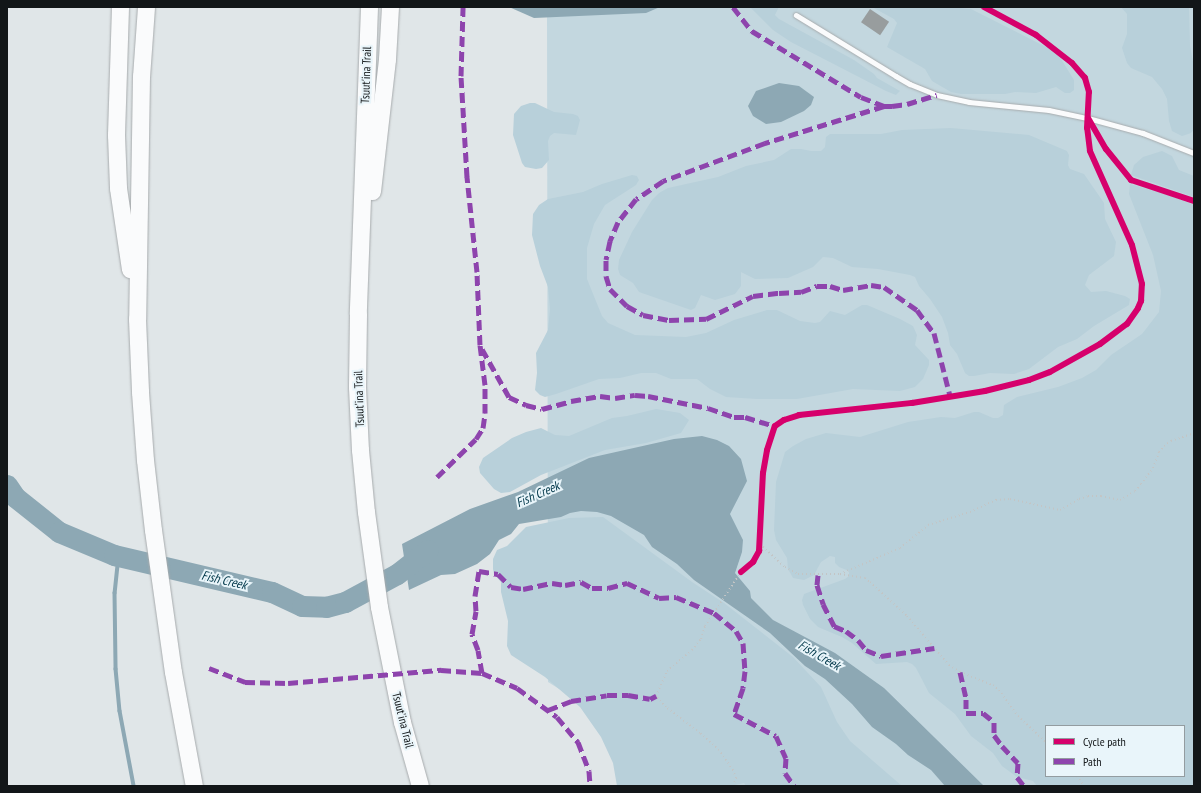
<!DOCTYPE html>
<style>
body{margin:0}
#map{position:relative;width:1201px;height:793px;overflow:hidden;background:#e0e6e8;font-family:"PT Sans Narrow",sans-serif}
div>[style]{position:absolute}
.green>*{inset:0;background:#c3d7df}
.forest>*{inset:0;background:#b8d0da}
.water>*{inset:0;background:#8da8b4}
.stream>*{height:3.5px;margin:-1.75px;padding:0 1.75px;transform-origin:1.75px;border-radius:1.75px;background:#8da8b4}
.river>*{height:21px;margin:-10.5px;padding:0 10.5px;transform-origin:10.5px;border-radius:10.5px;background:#8da8b4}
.building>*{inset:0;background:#989d9e;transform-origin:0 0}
.path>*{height:2px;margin-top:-1px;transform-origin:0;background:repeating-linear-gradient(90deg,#c3c5c5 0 1px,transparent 0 4px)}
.roads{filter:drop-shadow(0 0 1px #a7abad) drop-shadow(0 0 1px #a7abad)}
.service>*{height:4.5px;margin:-2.25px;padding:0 2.25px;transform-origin:2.25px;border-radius:2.25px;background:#fafbfc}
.motorway>*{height:17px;margin:-8.5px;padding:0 8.5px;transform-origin:8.5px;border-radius:8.5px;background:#fafbfc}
.quiet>*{height:5px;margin-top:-2.5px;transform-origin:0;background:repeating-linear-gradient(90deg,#8e44ad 0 10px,transparent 0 15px)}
.cycleway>*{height:6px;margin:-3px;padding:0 3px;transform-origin:3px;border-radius:3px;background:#d6006c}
span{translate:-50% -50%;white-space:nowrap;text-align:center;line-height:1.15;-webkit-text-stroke:4px #e9f5fa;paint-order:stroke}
.street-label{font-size:12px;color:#121618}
.water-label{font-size:13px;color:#003749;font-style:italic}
.frame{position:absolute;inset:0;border:8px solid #121618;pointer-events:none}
.legend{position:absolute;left:1045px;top:725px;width:140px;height:52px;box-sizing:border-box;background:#e9f5fa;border:1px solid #939ca0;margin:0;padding:5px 7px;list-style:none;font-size:12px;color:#121618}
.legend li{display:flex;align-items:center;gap:8px;height:20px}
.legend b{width:20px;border:1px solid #939ca0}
</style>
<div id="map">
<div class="green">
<i style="clip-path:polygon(evenodd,547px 7px,1194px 7px,1194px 786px,622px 786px,601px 715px,548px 682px,547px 7px,1046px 726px,1184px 726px,1184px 776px,1046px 776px,1046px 726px)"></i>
</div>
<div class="forest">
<i style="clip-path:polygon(750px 7px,779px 7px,775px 15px,779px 19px,854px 60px,874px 74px,877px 78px,900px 91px,896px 95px,886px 91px,791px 42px,773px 30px)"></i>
<i style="clip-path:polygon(872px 7px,948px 7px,971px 9px,1054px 51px,1061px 59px,1074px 80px,1074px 90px,1070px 93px,1065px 93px,1056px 87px,1036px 93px,1015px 92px,1005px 94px,961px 94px,951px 92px,932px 81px,925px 69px,887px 47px,897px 23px,894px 19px)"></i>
<i style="clip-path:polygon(1121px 7px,1189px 7px,1190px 46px,1194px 67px,1194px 129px,1191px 133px,1182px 136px,1172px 131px,1169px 121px,1167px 99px,1162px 89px,1152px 77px,1131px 68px,1127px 63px,1122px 48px,1127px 34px,1127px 14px)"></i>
<i style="clip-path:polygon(530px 103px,535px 103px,554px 112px,573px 114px,578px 116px,580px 120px,576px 135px,554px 133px,550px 136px,548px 141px,549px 160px,542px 168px,536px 169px,525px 167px,522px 163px,513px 135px,514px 114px,521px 106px)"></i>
<i style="clip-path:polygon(951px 128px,1029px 135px,1067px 151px,1069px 155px,1068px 165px,1070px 169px,1084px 174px,1104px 203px,1105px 219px,1116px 242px,1114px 256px,1089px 275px,1085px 285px,1091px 292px,1106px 291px,1125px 296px,1130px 299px,1129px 305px,1094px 326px,1077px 339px,1058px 347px,1029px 369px,1014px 374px,990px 373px,974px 376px,969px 376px,965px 373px,957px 354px,950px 345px,948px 333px,942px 317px,930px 299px,919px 286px,915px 277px,910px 275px,878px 269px,852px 267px,833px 258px,823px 257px,813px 267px,788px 278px,755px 279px,741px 272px,741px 286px,735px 294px,715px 300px,701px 295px,695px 308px,691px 310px,639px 292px,633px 283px,620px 275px,618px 269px,619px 260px,632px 232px,652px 200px,659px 193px,668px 188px,718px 177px,746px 166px,774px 160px,791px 149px,801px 149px,811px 151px,821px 151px,825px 147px,826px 137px,830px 134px,881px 134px,902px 130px)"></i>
<i style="clip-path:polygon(1162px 151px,1172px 156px,1179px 170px,1194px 176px,1194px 197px,1131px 175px,1134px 165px,1143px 157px)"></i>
<i style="clip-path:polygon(632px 175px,637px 176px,639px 180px,636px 185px,605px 205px,594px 224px,587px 248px,587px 279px,602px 316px,608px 323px,635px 335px,686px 337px,706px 333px,734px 320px,767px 310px,777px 310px,800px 321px,815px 323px,820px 322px,830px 311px,845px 315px,862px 305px,867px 305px,900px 319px,913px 326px,917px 335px,915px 345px,929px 360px,929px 365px,923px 379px,915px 387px,900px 391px,853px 389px,797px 399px,757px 399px,726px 397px,710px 389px,697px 379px,671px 379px,656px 373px,641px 373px,620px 378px,599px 379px,556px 394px,545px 397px,540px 395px,535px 390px,537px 373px,536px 353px,548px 330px,550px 309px,548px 287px,540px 266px,532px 235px,533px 214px,539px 205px,548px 199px,583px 192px,602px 184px)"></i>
<i style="clip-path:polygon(evenodd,1130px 184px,1171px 196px,1194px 205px,1194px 786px,1037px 786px,1033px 781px,1017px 777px,1002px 766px,993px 753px,971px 736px,955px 714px,929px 693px,916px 668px,912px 664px,907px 662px,876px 664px,852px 643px,842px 637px,818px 627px,810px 619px,803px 605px,802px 600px,804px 594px,845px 579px,849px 576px,849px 571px,839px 567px,835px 563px,835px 557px,830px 556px,821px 562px,814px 575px,804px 580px,793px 578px,788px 569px,787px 558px,776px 540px,774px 530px,776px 482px,785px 452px,793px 446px,806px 439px,826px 433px,860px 437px,908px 422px,941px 417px,955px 418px,974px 412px,979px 412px,993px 418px,998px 418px,1003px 415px,1004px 405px,1017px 397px,1058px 387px,1082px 378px,1096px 370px,1111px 355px,1142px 334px,1159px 312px,1161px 291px,1153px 255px,1129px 194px,1130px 184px,1046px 726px,1184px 726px,1184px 776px,1046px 776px,1046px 726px)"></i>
<i style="clip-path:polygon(656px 409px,680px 413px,689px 420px,681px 433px,646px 443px,605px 450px,541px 475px,510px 492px,501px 493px,494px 489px,480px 473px,479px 467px,483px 458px,512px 438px,526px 432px,541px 428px,555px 435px,569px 436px,612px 418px,627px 416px)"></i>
<i style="clip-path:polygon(603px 517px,692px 582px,724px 603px,793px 657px,821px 687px,837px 722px,850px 741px,902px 786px,746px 786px,744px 783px,730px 786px,617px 786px,613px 763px,601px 737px,580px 707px,545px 677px,511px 655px,507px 646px,508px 621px,501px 592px,501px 582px,494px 574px,493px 569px,493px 559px,497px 550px,507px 546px,526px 527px,569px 518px)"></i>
</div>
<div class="water">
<i style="clip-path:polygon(509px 7px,660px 7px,646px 13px,534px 18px)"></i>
<i style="clip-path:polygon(779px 83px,799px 86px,814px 97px,811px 105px,804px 111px,781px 122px,766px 124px,753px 116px,748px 106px,756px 91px)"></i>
<i style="clip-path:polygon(702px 436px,717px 440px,729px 446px,741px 459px,747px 481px,730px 514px,743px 540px,742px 552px,735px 573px,750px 591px,751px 598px,773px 620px,835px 653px,884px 688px,984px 786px,945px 786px,931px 770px,908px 755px,896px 744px,872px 727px,852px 704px,825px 679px,805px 666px,770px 633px,694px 580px,677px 564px,652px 547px,644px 535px,611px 516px,597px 512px,581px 511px,570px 513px,561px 517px,519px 524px,511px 534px,499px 540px,490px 554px,477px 564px,455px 574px,441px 575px,409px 590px,402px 544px,470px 509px,518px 492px,589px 458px,674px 439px)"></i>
</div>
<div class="stream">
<i style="left:119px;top:556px;width:37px;rotate:96deg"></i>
<i style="left:115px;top:593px;width:76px;rotate:89.2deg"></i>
<i style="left:116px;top:669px;width:42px;rotate:84.6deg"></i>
<i style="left:120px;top:711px;width:76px;rotate:79.4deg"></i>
</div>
<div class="river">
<i style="left:7px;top:485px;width:14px;rotate:56deg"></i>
<i style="left:15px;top:497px;width:56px;rotate:38.5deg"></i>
<i style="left:59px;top:532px;width:60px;rotate:22.7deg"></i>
<i style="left:114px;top:555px;width:162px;rotate:13.2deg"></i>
<i style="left:272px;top:592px;width:33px;rotate:25deg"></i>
<i style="left:302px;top:606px;width:24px;rotate:2deg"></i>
<i style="left:326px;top:607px;width:20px;rotate:-15deg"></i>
<i style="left:345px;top:602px;width:59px;rotate:-28.3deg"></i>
<i style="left:397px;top:574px;width:39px;rotate:-38deg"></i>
</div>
<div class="building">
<i style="left:870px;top:9px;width:23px;height:16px;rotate:34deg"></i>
</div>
<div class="path">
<i style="left:760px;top:544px;width:34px;rotate:43deg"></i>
<i style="left:785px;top:567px;width:15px;rotate:28deg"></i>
<i style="left:798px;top:574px;width:42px"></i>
<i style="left:840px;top:574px;width:25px;rotate:9deg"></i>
<i style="left:865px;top:578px;width:6px;rotate:39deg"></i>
<i style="left:870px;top:582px;width:50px;rotate:42.6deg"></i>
<i style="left:907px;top:616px;width:65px;rotate:49.4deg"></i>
<i style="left:949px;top:665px;width:13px;rotate:32deg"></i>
<i style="left:960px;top:672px;width:35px;rotate:22deg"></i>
<i style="left:993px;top:685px;width:8px;rotate:40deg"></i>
<i style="left:999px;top:690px;width:32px;rotate:54deg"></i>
<i style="left:1018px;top:716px;width:38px;rotate:43deg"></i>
<i style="left:840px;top:574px;width:65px;rotate:-23.4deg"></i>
<i style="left:900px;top:548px;width:36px;rotate:-39deg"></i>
<i style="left:928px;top:525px;width:44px;rotate:-17.2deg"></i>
<i style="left:970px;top:512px;width:29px;rotate:-25deg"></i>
<i style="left:996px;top:500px;width:14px;rotate:-4deg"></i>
<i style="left:1010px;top:499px;width:51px;rotate:12.4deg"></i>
<i style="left:1060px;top:510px;width:22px;rotate:-30deg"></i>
<i style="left:1079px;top:499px;width:9px;rotate:-18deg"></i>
<i style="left:1088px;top:496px;width:13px"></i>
<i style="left:1101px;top:496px;width:19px;rotate:12deg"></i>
<i style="left:1120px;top:500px;width:17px;rotate:-31deg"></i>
<i style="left:1135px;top:491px;width:9px;rotate:-49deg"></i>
<i style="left:1141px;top:484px;width:20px;rotate:-53deg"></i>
<i style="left:1153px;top:468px;width:17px;rotate:-69deg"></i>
<i style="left:1159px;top:452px;width:8px;rotate:-50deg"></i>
<i style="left:1164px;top:446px;width:9px;rotate:-36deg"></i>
<i style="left:1171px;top:441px;width:24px;rotate:-19deg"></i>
<i style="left:1077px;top:776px;width:12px;rotate:55deg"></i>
<i style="left:733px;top:786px;width:9px;rotate:-69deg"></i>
<i style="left:736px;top:778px;width:9px;rotate:-111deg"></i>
<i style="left:733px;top:770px;width:24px;rotate:-125deg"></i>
<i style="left:719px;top:750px;width:25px;rotate:-138deg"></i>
<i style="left:700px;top:733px;width:43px;rotate:-142.6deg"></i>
<i style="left:666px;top:707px;width:15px;rotate:-132deg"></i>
<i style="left:656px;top:696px;width:27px;rotate:-66deg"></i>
<i style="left:667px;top:671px;width:33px;rotate:-40deg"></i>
<i style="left:692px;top:650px;width:14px;rotate:-51deg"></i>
<i style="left:701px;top:639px;width:14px;rotate:-73deg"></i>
<i style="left:705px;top:626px;width:65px;rotate:-56.3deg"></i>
</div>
<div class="roads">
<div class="service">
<i style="left:796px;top:15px;width:117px;rotate:31.4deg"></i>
<i style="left:896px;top:76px;width:16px;rotate:30deg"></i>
<i style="left:910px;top:84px;width:29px;rotate:22deg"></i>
<i style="left:937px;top:95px;width:33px;rotate:12deg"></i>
<i style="left:969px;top:102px;width:80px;rotate:5.7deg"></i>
<i style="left:1049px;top:110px;width:40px;rotate:12deg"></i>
<i style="left:1088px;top:118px;width:57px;rotate:15.3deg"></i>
<i style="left:1143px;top:133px;width:55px;rotate:21.4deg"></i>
</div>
<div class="motorway">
<i style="left:120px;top:7px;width:128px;rotate:91.8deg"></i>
<i style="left:116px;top:135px;width:53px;rotate:87.8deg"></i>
<i style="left:118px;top:188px;width:82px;rotate:81.6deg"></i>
<i style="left:146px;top:7px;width:69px;rotate:94.1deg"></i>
<i style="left:141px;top:76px;width:243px;rotate:90.9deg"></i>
<i style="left:137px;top:319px;width:73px;rotate:87.6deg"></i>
<i style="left:140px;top:392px;width:68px;rotate:85.8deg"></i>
<i style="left:145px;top:460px;width:70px;rotate:83.5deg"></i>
<i style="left:153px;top:530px;width:143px;rotate:82deg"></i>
<i style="left:173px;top:672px;width:116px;rotate:79.6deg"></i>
<i style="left:369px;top:7px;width:307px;rotate:92.1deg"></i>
<i style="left:358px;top:314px;width:73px;rotate:90.8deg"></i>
<i style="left:357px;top:387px;width:63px;rotate:87.3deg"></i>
<i style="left:360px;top:450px;width:62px;rotate:84.5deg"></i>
<i style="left:366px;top:512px;width:96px;rotate:82.2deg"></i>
<i style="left:379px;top:607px;width:117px;rotate:78.7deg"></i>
<i style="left:402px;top:722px;width:66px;rotate:74.3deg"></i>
<i style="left:372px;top:191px;width:133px;rotate:-83.5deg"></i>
<i style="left:387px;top:59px;width:52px;rotate:-86.7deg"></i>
</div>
</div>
<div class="quiet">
<i style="left:733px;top:7px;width:31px;rotate:52deg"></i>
<i style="left:752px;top:31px;width:127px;rotate:31.2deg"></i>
<i style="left:861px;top:97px;width:25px;rotate:21deg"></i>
<i style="left:884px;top:106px;width:8px"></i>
<i style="left:892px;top:106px;width:15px;rotate:-8deg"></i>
<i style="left:907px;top:104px;width:31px;rotate:-17deg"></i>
<i style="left:884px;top:106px;width:125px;rotate:162.7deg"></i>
<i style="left:765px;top:143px;width:109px;rotate:159.6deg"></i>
<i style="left:663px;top:181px;width:32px;rotate:146deg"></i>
<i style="left:636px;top:199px;width:29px;rotate:128deg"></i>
<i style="left:618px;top:222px;width:21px;rotate:113deg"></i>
<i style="left:610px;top:241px;width:19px;rotate:102deg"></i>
<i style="left:606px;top:260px;width:16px;rotate:90deg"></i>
<i style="left:606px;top:276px;width:14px;rotate:73deg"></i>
<i style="left:610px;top:289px;width:24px;rotate:45deg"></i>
<i style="left:627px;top:306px;width:18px;rotate:29deg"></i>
<i style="left:643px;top:315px;width:26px;rotate:11deg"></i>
<i style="left:669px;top:320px;width:37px;rotate:-2deg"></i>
<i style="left:706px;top:319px;width:52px;rotate:-26.1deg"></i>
<i style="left:753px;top:296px;width:26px;rotate:-7deg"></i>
<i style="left:779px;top:293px;width:22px;rotate:-3deg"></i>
<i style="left:801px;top:292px;width:17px;rotate:-21deg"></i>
<i style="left:817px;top:286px;width:13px"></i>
<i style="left:830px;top:286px;width:14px;rotate:17deg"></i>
<i style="left:843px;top:290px;width:28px;rotate:-10deg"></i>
<i style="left:871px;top:285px;width:13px;rotate:9deg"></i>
<i style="left:884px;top:287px;width:40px;rotate:34.9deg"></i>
<i style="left:917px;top:310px;width:29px;rotate:54deg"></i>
<i style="left:934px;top:333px;width:65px;rotate:75.7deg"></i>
<i style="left:482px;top:349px;width:55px;rotate:60.6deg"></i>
<i style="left:509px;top:397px;width:19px;rotate:25deg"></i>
<i style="left:526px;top:405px;width:16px;rotate:14deg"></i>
<i style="left:542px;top:409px;width:30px;rotate:-15deg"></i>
<i style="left:571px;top:401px;width:29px;rotate:-10deg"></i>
<i style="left:600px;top:396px;width:15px;rotate:8deg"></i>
<i style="left:615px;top:398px;width:20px;rotate:-9deg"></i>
<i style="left:635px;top:395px;width:13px;rotate:4deg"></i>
<i style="left:648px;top:396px;width:61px;rotate:11.3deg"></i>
<i style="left:708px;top:408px;width:28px;rotate:19deg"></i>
<i style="left:734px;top:417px;width:11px"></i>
<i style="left:745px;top:417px;width:31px;rotate:17deg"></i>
<i style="left:437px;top:477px;width:54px;rotate:-44.3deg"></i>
<i style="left:476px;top:439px;width:13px;rotate:-58deg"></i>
<i style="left:483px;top:428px;width:15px;rotate:-82deg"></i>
<i style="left:485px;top:413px;width:28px;rotate:-90deg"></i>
<i style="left:485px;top:385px;width:40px;rotate:-97.1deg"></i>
<i style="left:480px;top:345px;width:73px;rotate:-92.4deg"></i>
<i style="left:477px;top:272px;width:96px;rotate:-96deg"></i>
<i style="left:467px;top:177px;width:101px;rotate:-93.4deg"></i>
<i style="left:461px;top:76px;width:69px;rotate:-88.3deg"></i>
<i style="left:818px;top:575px;width:10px;rotate:96deg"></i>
<i style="left:817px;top:585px;width:20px;rotate:72deg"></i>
<i style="left:823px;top:604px;width:25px;rotate:63deg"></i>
<i style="left:834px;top:626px;width:13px;rotate:23deg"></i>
<i style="left:846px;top:631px;width:15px;rotate:37deg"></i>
<i style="left:858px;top:640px;width:13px;rotate:51deg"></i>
<i style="left:866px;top:650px;width:16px;rotate:22deg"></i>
<i style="left:881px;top:656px;width:54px;rotate:-8.6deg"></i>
<i style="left:209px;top:668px;width:39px;rotate:21deg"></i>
<i style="left:245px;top:682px;width:43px;rotate:1.3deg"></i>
<i style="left:288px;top:683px;width:154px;rotate:-4.9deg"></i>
<i style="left:441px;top:670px;width:41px;rotate:4.2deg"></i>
<i style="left:482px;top:673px;width:38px;rotate:23deg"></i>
<i style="left:517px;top:688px;width:49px;rotate:35.9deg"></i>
<i style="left:557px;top:717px;width:33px;rotate:50deg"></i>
<i style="left:578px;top:742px;width:31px;rotate:69deg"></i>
<i style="left:589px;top:771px;width:15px;rotate:86deg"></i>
<i style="left:960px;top:672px;width:28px;rotate:77deg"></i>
<i style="left:966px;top:699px;width:14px;rotate:90deg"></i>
<i style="left:966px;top:713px;width:17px"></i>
<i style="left:983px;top:713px;width:14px;rotate:39deg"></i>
<i style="left:994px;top:722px;width:13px;rotate:90deg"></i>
<i style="left:994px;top:735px;width:14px;rotate:54deg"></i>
<i style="left:1002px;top:746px;width:23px;rotate:47deg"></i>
<i style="left:1018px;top:763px;width:14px;rotate:94deg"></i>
<i style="left:1017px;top:777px;width:11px;rotate:52deg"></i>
<i style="left:482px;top:673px;width:23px;rotate:-100deg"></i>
<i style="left:478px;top:650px;width:17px;rotate:-111deg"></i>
<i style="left:472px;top:634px;width:23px;rotate:-80deg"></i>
<i style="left:476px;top:611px;width:15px;rotate:-94deg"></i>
<i style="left:475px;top:596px;width:25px;rotate:-81deg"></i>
<i style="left:479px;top:571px;width:19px;rotate:9deg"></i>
<i style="left:498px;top:574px;width:18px;rotate:45deg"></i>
<i style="left:511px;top:587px;width:12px;rotate:9deg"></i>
<i style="left:523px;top:589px;width:30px;rotate:-12deg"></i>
<i style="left:552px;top:583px;width:13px;rotate:9deg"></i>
<i style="left:565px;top:585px;width:16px;rotate:-11deg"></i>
<i style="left:581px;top:582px;width:13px;rotate:29deg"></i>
<i style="left:592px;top:588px;width:16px"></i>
<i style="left:608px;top:588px;width:20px;rotate:-15deg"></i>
<i style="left:627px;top:583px;width:35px;rotate:25deg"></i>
<i style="left:659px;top:598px;width:17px;rotate:-3deg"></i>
<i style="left:676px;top:597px;width:41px;rotate:22.8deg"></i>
<i style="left:714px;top:613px;width:28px;rotate:39deg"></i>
<i style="left:736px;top:631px;width:14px;rotate:60deg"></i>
<i style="left:743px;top:643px;width:28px;rotate:86deg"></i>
<i style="left:745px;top:671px;width:17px;rotate:97deg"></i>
<i style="left:743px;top:688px;width:28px;rotate:109deg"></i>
<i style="left:734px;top:714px;width:47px;rotate:27.6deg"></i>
<i style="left:776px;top:736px;width:24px;rotate:66deg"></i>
<i style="left:786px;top:758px;width:15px;rotate:94deg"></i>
<i style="left:785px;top:773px;width:16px;rotate:55deg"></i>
<i style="left:548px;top:710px;width:25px;rotate:-21deg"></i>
<i style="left:571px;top:701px;width:36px;rotate:-9deg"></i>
<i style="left:607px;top:695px;width:21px"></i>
<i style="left:628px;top:695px;width:22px;rotate:10deg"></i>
<i style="left:650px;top:699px;width:7px;rotate:-27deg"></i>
</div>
<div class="cycleway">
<i style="left:1088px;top:118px;width:36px;rotate:60deg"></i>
<i style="left:1106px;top:149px;width:40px;rotate:51deg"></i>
<i style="left:1131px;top:180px;width:66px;rotate:18.4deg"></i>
<i style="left:741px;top:572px;width:16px;rotate:-40deg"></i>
<i style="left:753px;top:562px;width:13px;rotate:-61deg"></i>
<i style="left:759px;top:551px;width:78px;rotate:-87.1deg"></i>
<i style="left:763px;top:473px;width:23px;rotate:-80deg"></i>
<i style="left:767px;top:450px;width:25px;rotate:-72deg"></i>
<i style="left:775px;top:426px;width:11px;rotate:-34deg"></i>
<i style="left:784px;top:420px;width:16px;rotate:-18deg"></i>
<i style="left:799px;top:415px;width:114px;rotate:-6.1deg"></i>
<i style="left:912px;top:403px;width:74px;rotate:-9.3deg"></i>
<i style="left:985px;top:391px;width:45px;rotate:-14deg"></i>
<i style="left:1029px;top:380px;width:22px;rotate:-21deg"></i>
<i style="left:1050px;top:372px;width:57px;rotate:-29.2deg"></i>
<i style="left:1100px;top:344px;width:34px;rotate:-37deg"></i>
<i style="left:1127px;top:324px;width:19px;rotate:-55deg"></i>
<i style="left:1138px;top:308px;width:8px;rotate:-67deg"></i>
<i style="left:1141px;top:301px;width:17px;rotate:-87deg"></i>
<i style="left:1142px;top:284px;width:40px;rotate:-104.4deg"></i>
<i style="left:1132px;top:245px;width:103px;rotate:-114.1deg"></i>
<i style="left:1090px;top:151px;width:23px;rotate:-97deg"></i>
<i style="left:1087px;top:128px;width:36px;rotate:-87deg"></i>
<i style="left:1089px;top:92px;width:15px;rotate:-106deg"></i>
<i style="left:1085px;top:78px;width:20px;rotate:-131deg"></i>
<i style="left:1072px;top:63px;width:46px;rotate:-142.1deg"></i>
<i style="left:1036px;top:35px;width:59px;rotate:-151.7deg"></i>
</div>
<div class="street-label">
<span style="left:366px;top:75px;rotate:-88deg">Tsuut'ina Trail</span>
<span style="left:359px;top:399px;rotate:-92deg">Tsuut'ina Trail</span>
<span style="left:403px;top:720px;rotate:76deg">Tsuut'ina Trail</span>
</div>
<div class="water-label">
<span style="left:538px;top:495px;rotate:-24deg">Fish Creek</span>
<span style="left:224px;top:581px;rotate:13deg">Fish Creek</span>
<span style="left:819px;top:656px;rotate:30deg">Fish Creek</span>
</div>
<div class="frame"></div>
<ul class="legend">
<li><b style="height:5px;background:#d6006c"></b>Cycle path</li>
<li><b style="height:5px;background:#8e44ad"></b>Path</li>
</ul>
</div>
